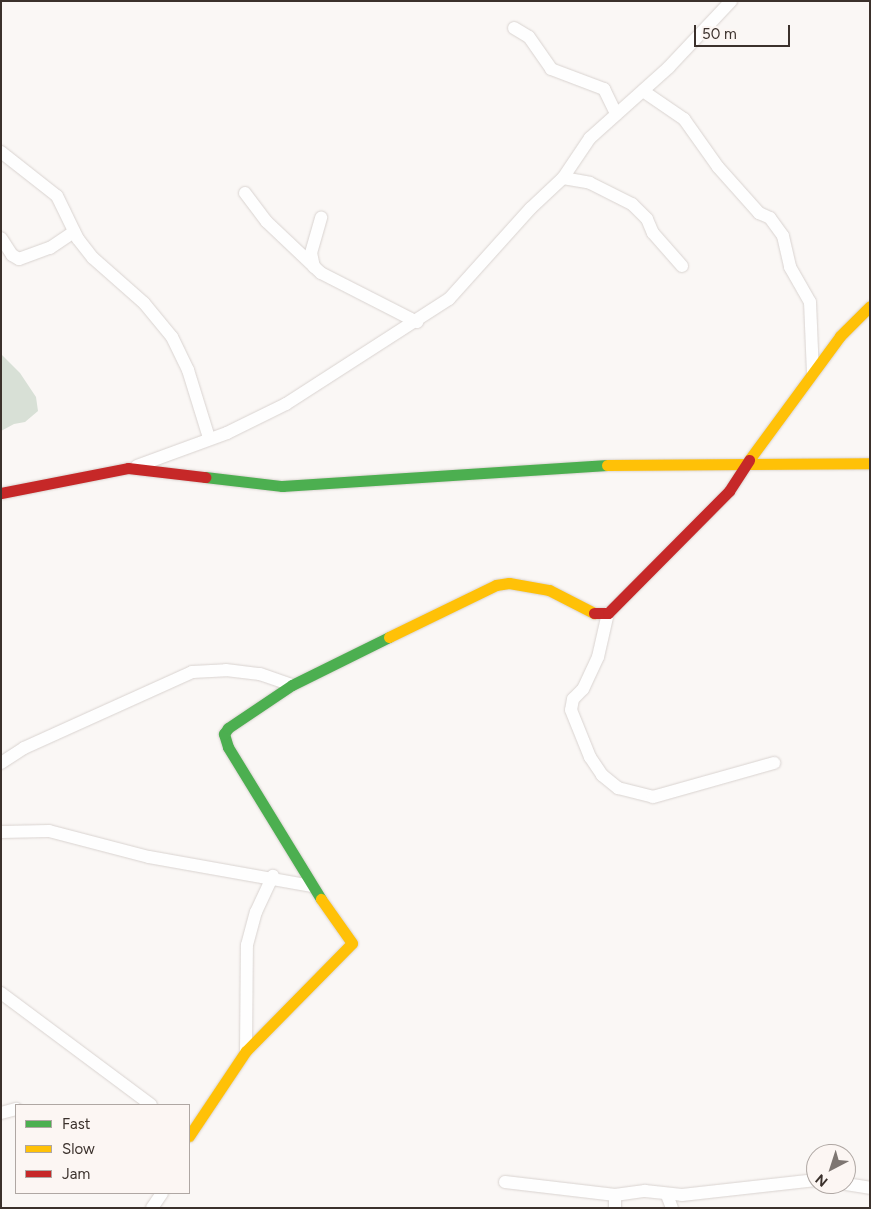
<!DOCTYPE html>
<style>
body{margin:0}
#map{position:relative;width:871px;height:1209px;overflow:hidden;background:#faf7f5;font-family:Figtree,sans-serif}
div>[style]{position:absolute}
.green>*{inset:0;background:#d8e0d6}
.roads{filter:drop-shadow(0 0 1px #d9d3d0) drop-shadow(0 0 1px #d9d3d0)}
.street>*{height:12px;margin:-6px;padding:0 6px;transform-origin:6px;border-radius:6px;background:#fefefe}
.fast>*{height:11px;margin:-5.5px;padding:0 5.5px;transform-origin:5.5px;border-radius:5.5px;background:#4caf50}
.slow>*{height:11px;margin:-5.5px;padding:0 5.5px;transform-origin:5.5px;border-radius:5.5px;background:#ffc107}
.jam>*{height:11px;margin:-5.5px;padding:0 5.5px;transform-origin:5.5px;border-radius:5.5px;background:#c62828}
span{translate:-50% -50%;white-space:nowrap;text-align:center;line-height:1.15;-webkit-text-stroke:4px #fcf6f3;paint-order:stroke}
.frame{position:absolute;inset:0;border:2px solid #3b312c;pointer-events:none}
.legend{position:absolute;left:15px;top:1104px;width:175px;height:90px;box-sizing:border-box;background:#fcf6f3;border:1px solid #afa7a3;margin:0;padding:6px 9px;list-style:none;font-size:15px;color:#3b312c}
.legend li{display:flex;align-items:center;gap:10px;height:25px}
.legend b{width:25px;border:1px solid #afa7a3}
.north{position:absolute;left:806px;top:1144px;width:50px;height:50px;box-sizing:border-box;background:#fcf6f3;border:1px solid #afa7a3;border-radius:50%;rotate:220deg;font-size:14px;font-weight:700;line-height:20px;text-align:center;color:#3b312c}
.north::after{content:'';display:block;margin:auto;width:18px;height:22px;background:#7e7672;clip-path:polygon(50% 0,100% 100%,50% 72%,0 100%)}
.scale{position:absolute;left:694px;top:25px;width:96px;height:22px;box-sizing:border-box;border:2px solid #3b312c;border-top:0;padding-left:6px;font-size:15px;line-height:18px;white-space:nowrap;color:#3b312c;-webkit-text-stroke:4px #fcf6f3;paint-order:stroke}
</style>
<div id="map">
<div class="green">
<i style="clip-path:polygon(1px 354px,20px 373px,36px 397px,38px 411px,25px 422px,14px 424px,1px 431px)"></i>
</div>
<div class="roads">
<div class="street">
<i style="left:514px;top:28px;width:17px;rotate:31deg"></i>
<i style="left:529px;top:37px;width:39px;rotate:55deg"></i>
<i style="left:551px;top:69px;width:57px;rotate:20.7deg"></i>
<i style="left:604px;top:89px;width:28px;rotate:64deg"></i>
<i style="left:643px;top:91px;width:50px;rotate:34.3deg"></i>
<i style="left:684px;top:119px;width:59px;rotate:54.7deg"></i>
<i style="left:718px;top:167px;width:62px;rotate:48.3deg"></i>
<i style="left:759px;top:213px;width:12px;rotate:24deg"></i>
<i style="left:770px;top:218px;width:22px;rotate:54deg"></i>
<i style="left:783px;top:236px;width:32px;rotate:77deg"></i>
<i style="left:790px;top:267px;width:40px;rotate:60.3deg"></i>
<i style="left:810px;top:302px;width:71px;rotate:87.6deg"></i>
<i style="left:1px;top:152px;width:71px;rotate:38.2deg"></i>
<i style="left:57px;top:196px;width:48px;rotate:64deg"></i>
<i style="left:78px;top:239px;width:24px;rotate:52deg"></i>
<i style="left:93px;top:258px;width:68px;rotate:41.4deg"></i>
<i style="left:144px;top:303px;width:44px;rotate:50.5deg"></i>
<i style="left:172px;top:337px;width:37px;rotate:64deg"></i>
<i style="left:188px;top:370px;width:71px;rotate:72.8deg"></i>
<i style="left:563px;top:178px;width:27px;rotate:10deg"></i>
<i style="left:590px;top:183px;width:47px;rotate:26.6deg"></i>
<i style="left:632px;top:204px;width:21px;rotate:45deg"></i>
<i style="left:647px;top:219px;width:15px;rotate:67deg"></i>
<i style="left:653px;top:233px;width:44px;rotate:48.7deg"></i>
<i style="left:245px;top:193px;width:36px;rotate:53deg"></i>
<i style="left:267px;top:222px;width:74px;rotate:43.4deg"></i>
<i style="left:321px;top:273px;width:108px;rotate:27deg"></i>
<i style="left:1px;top:238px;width:20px;rotate:57deg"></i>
<i style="left:12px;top:255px;width:8px;rotate:30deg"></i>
<i style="left:19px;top:259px;width:33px;rotate:-20deg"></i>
<i style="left:50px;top:248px;width:29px;rotate:-34deg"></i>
<i style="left:314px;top:267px;width:14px;rotate:-102deg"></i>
<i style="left:311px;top:253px;width:37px;rotate:-74deg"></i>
<i style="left:137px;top:466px;width:96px;rotate:-20.1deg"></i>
<i style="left:227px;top:433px;width:66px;rotate:-26.2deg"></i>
<i style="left:286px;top:404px;width:194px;rotate:-32.8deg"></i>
<i style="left:449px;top:299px;width:122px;rotate:-48deg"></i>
<i style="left:531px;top:208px;width:44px;rotate:-43.2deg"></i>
<i style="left:563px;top:178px;width:48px;rotate:-56deg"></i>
<i style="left:590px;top:138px;width:106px;rotate:-41.9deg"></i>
<i style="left:669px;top:67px;width:91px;rotate:-46.8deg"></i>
<i style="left:608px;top:613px;width:45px;rotate:102.8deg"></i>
<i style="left:598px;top:657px;width:35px;rotate:115deg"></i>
<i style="left:583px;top:689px;width:14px;rotate:135deg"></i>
<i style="left:573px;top:699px;width:11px;rotate:100deg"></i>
<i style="left:571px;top:710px;width:51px;rotate:68deg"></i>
<i style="left:590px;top:757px;width:22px;rotate:56deg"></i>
<i style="left:602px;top:775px;width:21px;rotate:39deg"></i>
<i style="left:618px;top:788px;width:36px;rotate:14deg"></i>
<i style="left:653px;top:797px;width:126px;rotate:-15.7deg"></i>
<i style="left:1px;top:763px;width:27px;rotate:-33deg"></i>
<i style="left:24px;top:748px;width:184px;rotate:-24.3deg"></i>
<i style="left:192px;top:672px;width:34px;rotate:-3deg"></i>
<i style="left:226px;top:670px;width:34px;rotate:7deg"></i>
<i style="left:260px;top:674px;width:34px;rotate:19deg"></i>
<i style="left:1px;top:832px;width:48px;rotate:-1.2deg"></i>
<i style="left:49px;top:831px;width:103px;rotate:14.6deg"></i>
<i style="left:149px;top:857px;width:166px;rotate:10.1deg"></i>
<i style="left:1px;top:993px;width:187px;rotate:36.7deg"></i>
<i style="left:246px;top:1051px;width:106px;rotate:-89.5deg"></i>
<i style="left:247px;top:945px;width:34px;rotate:-75deg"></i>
<i style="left:256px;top:912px;width:40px;rotate:-65deg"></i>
<i style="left:1px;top:1113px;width:16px;rotate:-15deg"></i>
<i style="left:505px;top:1182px;width:111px;rotate:6.7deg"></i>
<i style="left:615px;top:1195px;width:30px;rotate:-8deg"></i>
<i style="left:645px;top:1191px;width:37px;rotate:6deg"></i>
<i style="left:682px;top:1195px;width:135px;rotate:-6.4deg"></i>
<i style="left:846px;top:1184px;width:24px;rotate:9deg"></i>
<i style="left:615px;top:1195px;width:13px;rotate:90deg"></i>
<i style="left:667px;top:1195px;width:14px;rotate:69deg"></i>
<i style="left:152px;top:1208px;width:18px;rotate:-56deg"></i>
</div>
<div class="fast">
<i style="left:205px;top:477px;width:78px;rotate:6.7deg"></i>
<i style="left:282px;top:486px;width:326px;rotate:-3.7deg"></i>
<i style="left:321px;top:899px;width:178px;rotate:-121.5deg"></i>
<i style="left:228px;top:747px;width:14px;rotate:-107deg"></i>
<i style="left:224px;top:734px;width:7px;rotate:-56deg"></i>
<i style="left:228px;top:728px;width:77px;rotate:-33.9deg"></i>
<i style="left:292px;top:685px;width:108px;rotate:-26.3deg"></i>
</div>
<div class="slow">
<i style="left:749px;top:460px;width:154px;rotate:-53.7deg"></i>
<i style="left:840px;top:336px;width:42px;rotate:-45deg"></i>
<i style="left:607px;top:465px;width:263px;rotate:-0.4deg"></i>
<i style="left:389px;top:637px;width:119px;rotate:-25.9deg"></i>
<i style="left:496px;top:585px;width:13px;rotate:-9deg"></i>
<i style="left:509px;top:583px;width:41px;rotate:9.9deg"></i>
<i style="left:549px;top:590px;width:51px;rotate:27.1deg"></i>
<i style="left:189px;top:1136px;width:102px;rotate:-56.2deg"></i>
<i style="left:246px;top:1051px;width:151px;rotate:-45.5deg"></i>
<i style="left:352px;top:943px;width:54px;rotate:-125.2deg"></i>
</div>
<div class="jam">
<i style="left:1px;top:493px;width:129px;rotate:-11.1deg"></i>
<i style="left:128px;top:468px;width:78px;rotate:6.7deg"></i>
<i style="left:594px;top:613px;width:14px"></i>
<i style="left:608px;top:613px;width:172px;rotate:-45.2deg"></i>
<i style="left:729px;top:491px;width:37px;rotate:-57deg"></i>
</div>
</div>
<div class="frame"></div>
<ul class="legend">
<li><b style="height:6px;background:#4caf50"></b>Fast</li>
<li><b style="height:6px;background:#ffc107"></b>Slow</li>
<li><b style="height:6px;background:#c62828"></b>Jam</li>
</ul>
<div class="north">N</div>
<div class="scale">50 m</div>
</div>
